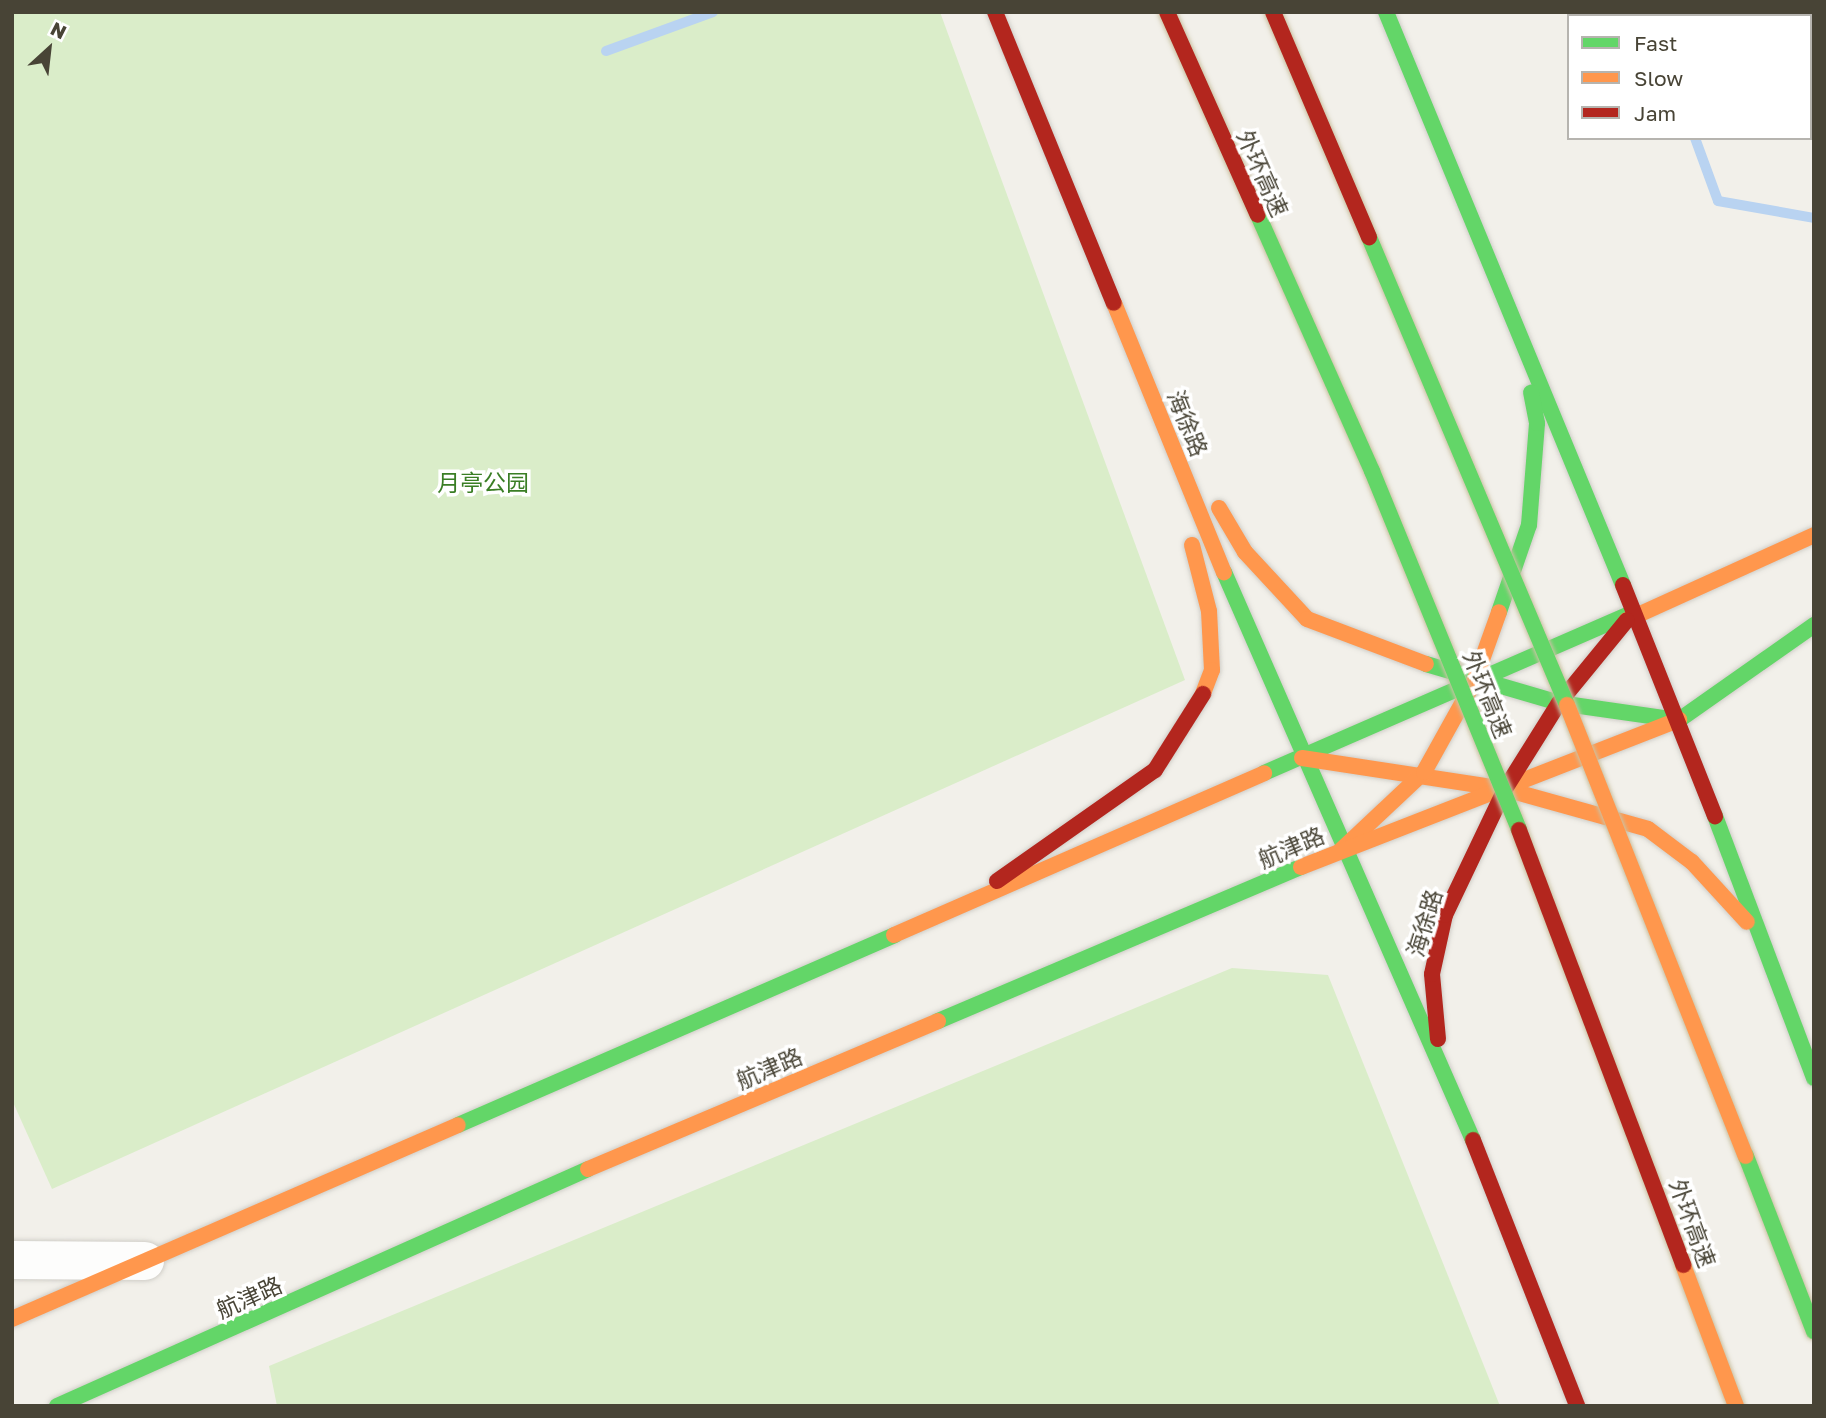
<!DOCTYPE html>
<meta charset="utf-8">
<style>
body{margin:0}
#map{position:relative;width:1826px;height:1418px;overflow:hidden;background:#f2f0ea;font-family:"Golos Text","Noto Sans SC",sans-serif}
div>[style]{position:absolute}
.green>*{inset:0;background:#daedc9}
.stream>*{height:10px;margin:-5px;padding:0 5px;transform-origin:5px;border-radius:5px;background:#b9d3f1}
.roads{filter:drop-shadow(0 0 2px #d0cec8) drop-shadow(0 0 2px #d0cec8)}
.street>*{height:38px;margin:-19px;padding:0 19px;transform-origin:19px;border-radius:19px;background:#fdfdfc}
.fast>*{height:16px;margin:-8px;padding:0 8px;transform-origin:8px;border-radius:8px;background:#63d668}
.slow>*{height:16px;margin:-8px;padding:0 8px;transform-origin:8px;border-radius:8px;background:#ff974d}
.jam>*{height:16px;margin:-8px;padding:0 8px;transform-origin:8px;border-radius:8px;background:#b3261e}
.bridges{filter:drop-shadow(0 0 2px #cbc2a4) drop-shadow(0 0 2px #cbc2a4)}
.fast-bridge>*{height:16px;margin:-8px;padding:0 8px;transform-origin:8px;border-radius:8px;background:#63d668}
.slow-bridge>*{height:16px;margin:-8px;padding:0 8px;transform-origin:8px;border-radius:8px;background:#ff974d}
.jam-bridge>*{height:16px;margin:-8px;padding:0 8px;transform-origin:8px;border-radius:8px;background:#b3261e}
span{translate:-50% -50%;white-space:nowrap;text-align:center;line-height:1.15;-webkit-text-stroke:7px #fff;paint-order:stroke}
.street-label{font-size:23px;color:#484436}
.park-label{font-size:23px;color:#3a7e25}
.frame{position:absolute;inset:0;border:14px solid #484436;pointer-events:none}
.legend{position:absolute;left:1567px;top:14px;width:245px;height:126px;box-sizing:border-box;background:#fff;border:2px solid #b6b4af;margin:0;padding:9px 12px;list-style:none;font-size:21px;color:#484436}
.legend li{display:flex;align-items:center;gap:14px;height:35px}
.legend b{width:35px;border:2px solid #b6b4af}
.north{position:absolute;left:14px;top:14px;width:70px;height:70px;-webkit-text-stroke:5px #fff;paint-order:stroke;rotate:27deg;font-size:19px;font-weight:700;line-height:28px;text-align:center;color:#484436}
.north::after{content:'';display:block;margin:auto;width:24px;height:32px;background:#484436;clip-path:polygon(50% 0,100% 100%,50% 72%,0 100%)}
</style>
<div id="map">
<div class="green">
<i style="clip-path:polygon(12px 12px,940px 12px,1185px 680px,52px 1189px,12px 1100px)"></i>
<i style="clip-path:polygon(1232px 968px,1328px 975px,1500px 1406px,277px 1406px,269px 1366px)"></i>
</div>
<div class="stream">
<i style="left:1649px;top:12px;width:4px;rotate:76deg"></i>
<i style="left:606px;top:51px;width:114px;rotate:-20deg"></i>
<i style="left:1695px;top:138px;width:67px;rotate:69.9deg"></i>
<i style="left:1718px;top:201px;width:97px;rotate:10deg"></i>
</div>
<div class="roads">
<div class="street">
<i style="left:12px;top:1260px;width:133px;rotate:0.4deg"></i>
</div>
<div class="fast">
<i style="left:1386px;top:12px;width:620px;rotate:67.53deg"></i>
<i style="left:1224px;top:572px;width:620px;rotate:66.33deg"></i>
<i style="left:1499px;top:612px;width:92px;rotate:-71deg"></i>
<i style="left:1529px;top:525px;width:102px;rotate:-85.5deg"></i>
<i style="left:1537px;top:423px;width:31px;rotate:-101deg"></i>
<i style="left:1426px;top:664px;width:139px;rotate:16.3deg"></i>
<i style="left:1559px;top:703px;width:121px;rotate:8.1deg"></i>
<i style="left:1679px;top:720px;width:165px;rotate:-35.1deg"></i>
<i style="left:1264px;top:773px;width:404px;rotate:-23.5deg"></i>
<i style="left:1715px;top:816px;width:280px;rotate:69.3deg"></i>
<i style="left:938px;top:1021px;width:394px;rotate:-23deg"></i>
<i style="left:458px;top:1125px;width:476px;rotate:-23.5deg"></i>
<i style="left:57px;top:1406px;width:581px;rotate:-24.05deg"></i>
</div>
<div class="slow">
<i style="left:1114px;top:303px;width:291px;rotate:67.8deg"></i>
<i style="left:1219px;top:508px;width:51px;rotate:59.4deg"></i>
<i style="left:1245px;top:552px;width:91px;rotate:47.2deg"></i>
<i style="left:1307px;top:619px;width:127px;rotate:20.7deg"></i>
<i style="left:1192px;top:545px;width:68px;rotate:75.6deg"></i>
<i style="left:1209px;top:611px;width:59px;rotate:87.1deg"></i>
<i style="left:1212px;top:670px;width:26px;rotate:111deg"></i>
<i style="left:1627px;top:620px;width:205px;rotate:-24.4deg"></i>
<i style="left:1302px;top:758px;width:205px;rotate:8.7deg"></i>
<i style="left:1505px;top:789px;width:148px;rotate:15.6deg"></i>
<i style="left:1648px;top:829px;width:55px;rotate:36.9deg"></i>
<i style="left:1692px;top:862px;width:81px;rotate:47.5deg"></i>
<i style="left:1341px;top:850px;width:114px;rotate:-43.2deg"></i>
<i style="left:1424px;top:772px;width:103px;rotate:-60.9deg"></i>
<i style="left:1474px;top:682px;width:74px;rotate:-70.3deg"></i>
<i style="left:1301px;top:867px;width:406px;rotate:-21.3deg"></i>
<i style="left:894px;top:935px;width:404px;rotate:-23.6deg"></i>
<i style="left:588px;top:1169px;width:380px;rotate:-22.9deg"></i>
<i style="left:12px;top:1319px;width:486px;rotate:-23.5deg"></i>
</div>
<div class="jam">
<i style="left:995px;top:12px;width:314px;rotate:67.8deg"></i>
<i style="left:1623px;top:585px;width:249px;rotate:68.3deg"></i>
<i style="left:997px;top:881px;width:193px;rotate:-35.1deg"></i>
<i style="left:1155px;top:770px;width:90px;rotate:-57.7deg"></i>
<i style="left:1438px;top:1039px;width:65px;rotate:-95.3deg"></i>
<i style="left:1432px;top:974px;width:60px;rotate:-77.6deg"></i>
<i style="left:1445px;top:915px;width:140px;rotate:-64.5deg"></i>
<i style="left:1505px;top:789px;width:102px;rotate:-57.9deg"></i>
<i style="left:1559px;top:703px;width:107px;rotate:-50.7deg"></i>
<i style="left:1473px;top:1140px;width:286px;rotate:68.6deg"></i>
</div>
</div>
<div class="bridges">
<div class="fast-bridge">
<i style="left:1258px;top:215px;width:280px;rotate:66deg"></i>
<i style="left:1372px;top:471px;width:388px;rotate:67.7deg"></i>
<i style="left:1369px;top:237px;width:508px;rotate:67.07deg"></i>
<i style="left:1746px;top:1156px;width:188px;rotate:68.8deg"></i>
</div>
<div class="slow-bridge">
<i style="left:1567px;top:705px;width:485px;rotate:68.4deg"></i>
<i style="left:1683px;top:1265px;width:151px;rotate:69.4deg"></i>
</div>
<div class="jam-bridge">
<i style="left:1167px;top:12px;width:222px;rotate:65.9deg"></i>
<i style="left:1273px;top:12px;width:245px;rotate:66.9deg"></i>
<i style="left:1519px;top:830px;width:465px;rotate:69.3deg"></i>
</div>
</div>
<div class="street-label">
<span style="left:1263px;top:173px;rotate:66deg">外环高速</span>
<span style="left:1188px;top:423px;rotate:68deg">海徐路</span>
<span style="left:1488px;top:694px;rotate:68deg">外环高速</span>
<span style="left:1291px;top:847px;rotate:-23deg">航津路</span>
<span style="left:1424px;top:923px;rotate:-73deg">海徐路</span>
<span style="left:769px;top:1068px;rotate:-23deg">航津路</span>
<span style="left:1693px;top:1223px;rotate:70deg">外环高速</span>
<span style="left:249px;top:1297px;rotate:-24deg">航津路</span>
</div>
<div class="park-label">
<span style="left:483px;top:482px">月亭公园</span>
</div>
<div class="frame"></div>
<ul class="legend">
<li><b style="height:9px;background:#63d668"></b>Fast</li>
<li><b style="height:9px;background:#ff974d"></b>Slow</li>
<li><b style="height:9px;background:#b3261e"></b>Jam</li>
</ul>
<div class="north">N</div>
</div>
